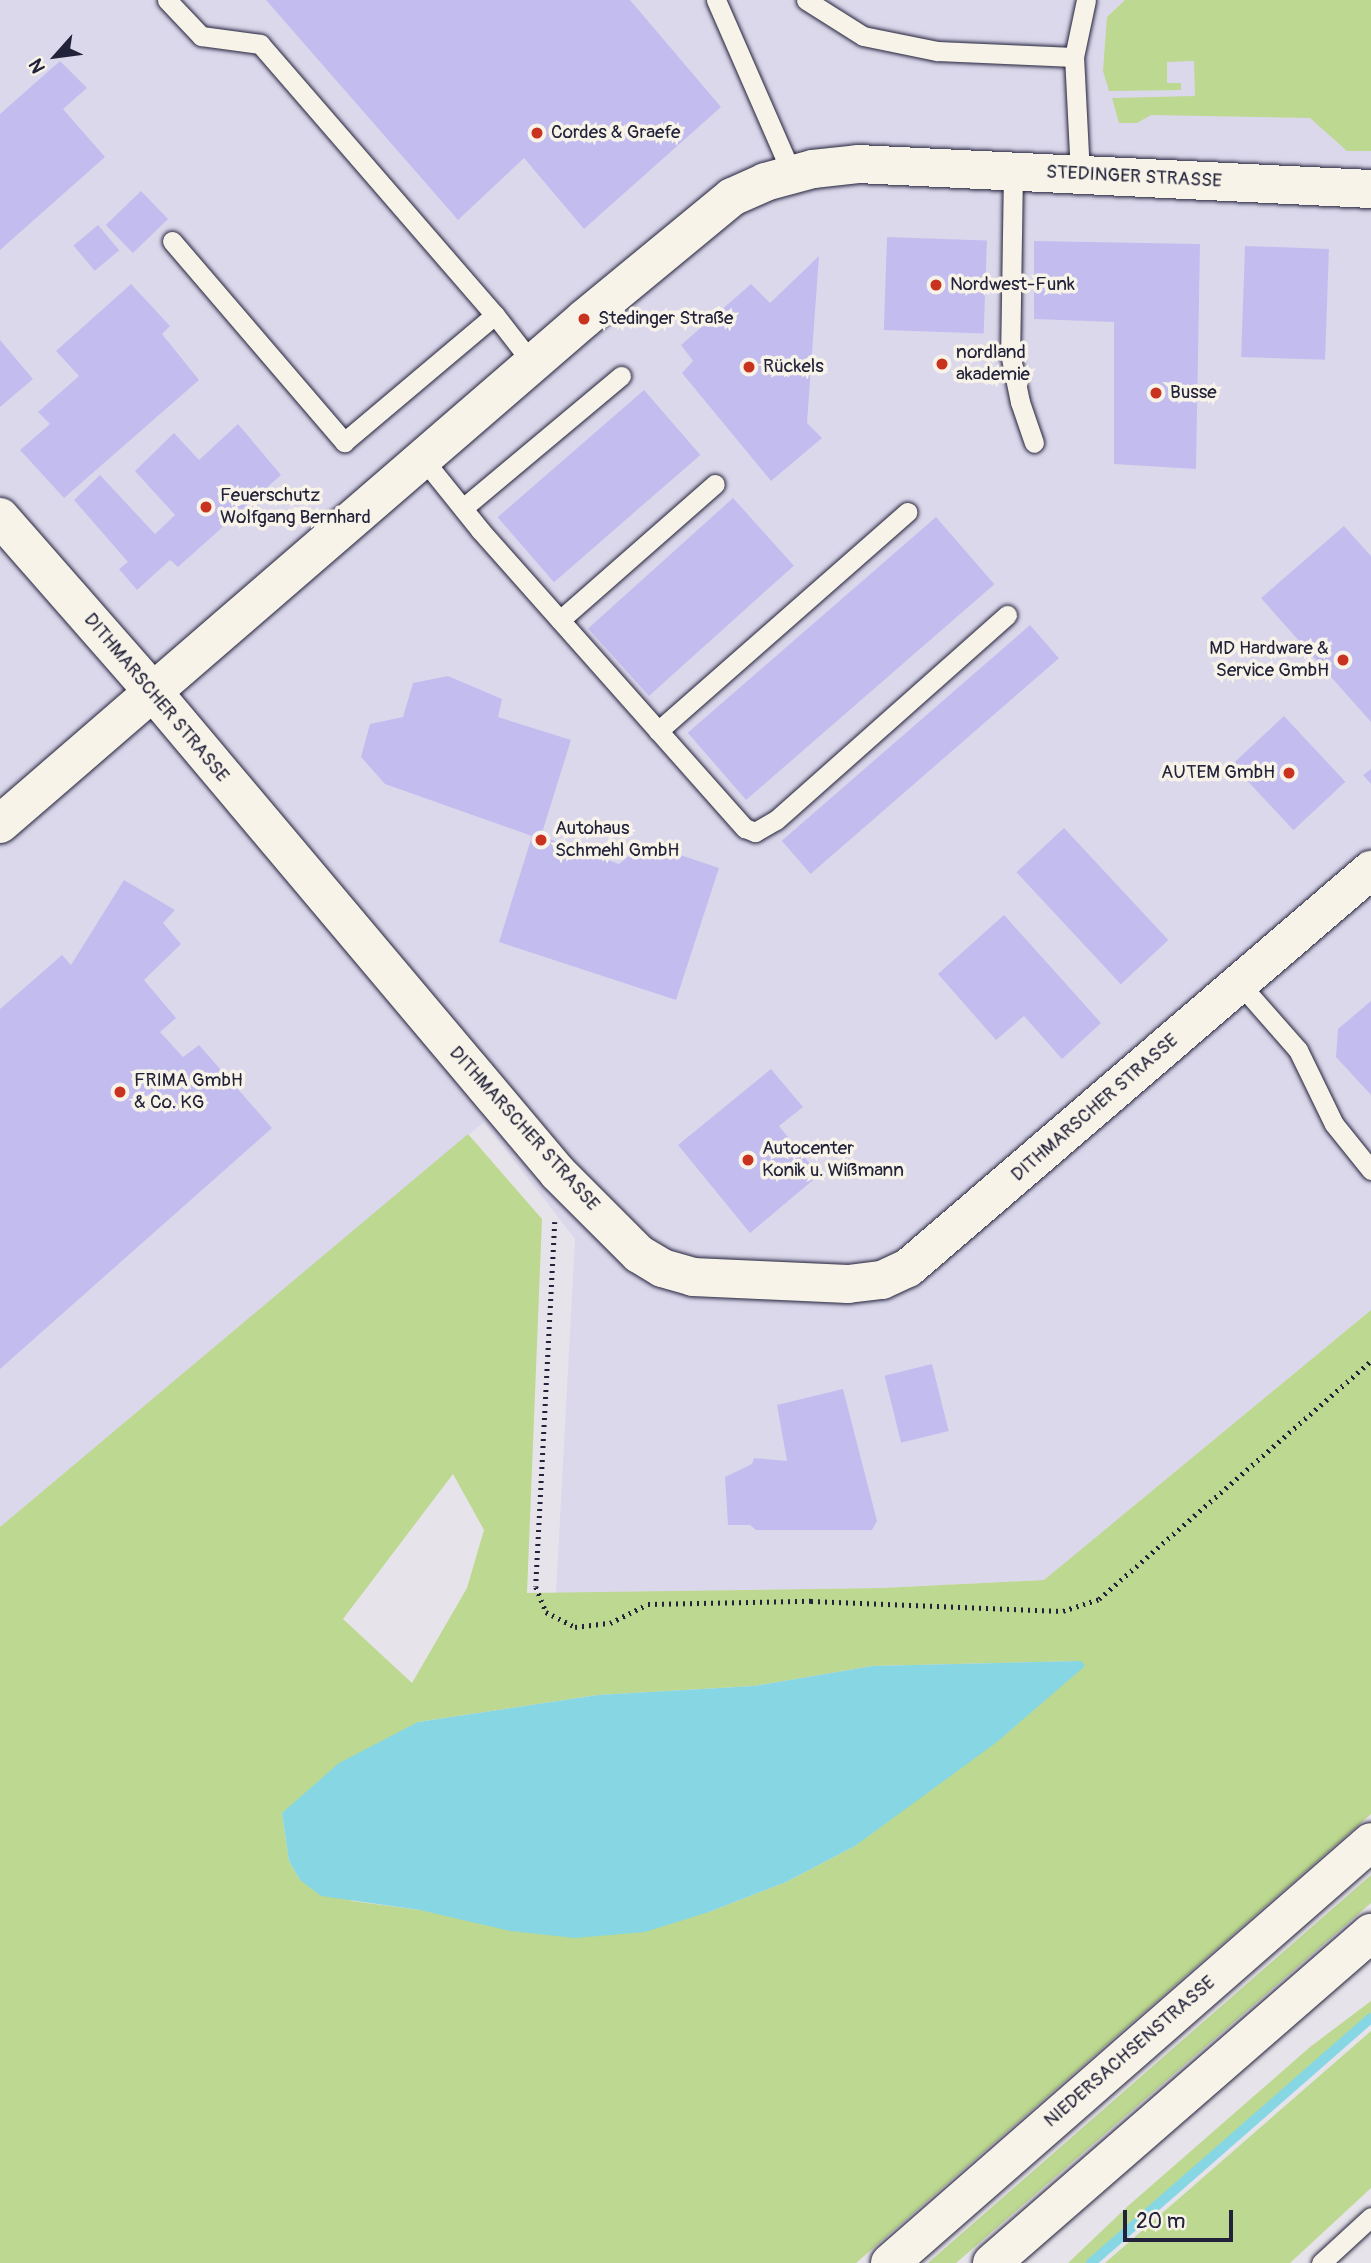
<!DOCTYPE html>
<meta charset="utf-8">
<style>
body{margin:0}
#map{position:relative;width:1371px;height:2263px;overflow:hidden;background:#e7e3ea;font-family:Pangolin,sans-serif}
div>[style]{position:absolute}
.built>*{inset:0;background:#dcd8ec}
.green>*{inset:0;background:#bdd890}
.water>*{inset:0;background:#87d6e4}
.stream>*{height:10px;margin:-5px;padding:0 5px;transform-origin:5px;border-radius:5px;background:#87d6e4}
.building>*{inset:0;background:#c3bdef;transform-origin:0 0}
.path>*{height:4.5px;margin-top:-2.25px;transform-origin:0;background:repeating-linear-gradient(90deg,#22223b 0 2px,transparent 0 7px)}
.roads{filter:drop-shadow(0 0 2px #22223b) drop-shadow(0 0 2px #22223b)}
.service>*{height:19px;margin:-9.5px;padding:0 9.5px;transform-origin:9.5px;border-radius:9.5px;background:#f7f3e8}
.minor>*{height:38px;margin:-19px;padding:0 19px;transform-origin:19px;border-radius:19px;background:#f7f3e8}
.secondary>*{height:38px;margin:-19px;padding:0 19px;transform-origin:19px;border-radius:19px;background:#f7f3e8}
.dots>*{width:19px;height:19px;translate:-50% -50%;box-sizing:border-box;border:4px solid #f7f3e8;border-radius:50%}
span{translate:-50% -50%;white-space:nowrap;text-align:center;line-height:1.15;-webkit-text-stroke:7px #f7f3e8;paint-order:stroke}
.poi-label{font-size:19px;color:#22223b}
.left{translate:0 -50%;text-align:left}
.right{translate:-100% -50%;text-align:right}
.street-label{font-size:19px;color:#22223b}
.north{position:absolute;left:21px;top:21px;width:70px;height:70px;-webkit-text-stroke:5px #f7f3e8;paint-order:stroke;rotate:242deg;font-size:19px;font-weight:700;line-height:28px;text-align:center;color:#22223b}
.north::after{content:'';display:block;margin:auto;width:24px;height:32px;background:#22223b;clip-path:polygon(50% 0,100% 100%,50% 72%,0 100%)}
.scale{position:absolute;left:1123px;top:2210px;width:110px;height:32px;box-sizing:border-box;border:4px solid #22223b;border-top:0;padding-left:9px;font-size:21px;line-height:24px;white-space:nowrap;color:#22223b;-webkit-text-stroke:5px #f7f3e8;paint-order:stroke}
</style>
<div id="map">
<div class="built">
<i style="clip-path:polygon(0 0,1371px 0,1371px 1310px,1044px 1580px,882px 1588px,556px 1593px,575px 1239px,484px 1122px,0 1527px)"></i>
</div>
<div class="green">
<i style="clip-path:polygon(1125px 0,1371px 0,1371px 151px,1347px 151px,1310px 118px,1151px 115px,1137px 123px,1119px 123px,1112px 98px,1195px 96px,1194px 61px,1167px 62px,1167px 83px,1181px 83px,1181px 90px,1109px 91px,1103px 71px,1107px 17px)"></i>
<i style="clip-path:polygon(evenodd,468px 1134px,542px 1219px,527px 1593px,882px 1588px,1044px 1580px,1371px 1310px,1371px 1814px,856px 2263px,0 2263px,0 1527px,468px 1134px,453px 1474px,484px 1530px,467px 1588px,412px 1683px,343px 1619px,453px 1474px,468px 1134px,1080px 1661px,855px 1846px,786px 1882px,709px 1912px,420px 1910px,352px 1901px,300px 1880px,289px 1861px,282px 1813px,418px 1722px,598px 1695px,754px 1686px,872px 1666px,1080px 1661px)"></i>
<i style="clip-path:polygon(1371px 1875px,1371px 1903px,956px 2263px,928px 2263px)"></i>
<i style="clip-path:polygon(1371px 2001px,1371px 2015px,1251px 2121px,1087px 2263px,1068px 2263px,1128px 2206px,1310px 2047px)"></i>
<i style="clip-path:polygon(1371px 2031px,1371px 2188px,1290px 2263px,1105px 2263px)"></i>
</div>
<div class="water">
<i style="clip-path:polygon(1081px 1661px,1085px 1666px,997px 1742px,855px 1846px,786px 1882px,709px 1912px,645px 1932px,575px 1938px,510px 1931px,420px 1910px,321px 1896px,300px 1880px,289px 1861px,282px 1813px,339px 1763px,418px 1722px,598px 1695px,754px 1686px,872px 1666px)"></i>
</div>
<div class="stream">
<i style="left:1091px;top:2263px;width:372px;rotate:-41.2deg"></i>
</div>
<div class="building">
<i style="clip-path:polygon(266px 0,630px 0,721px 107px,584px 229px,524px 158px,458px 220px)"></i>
<i style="clip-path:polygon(60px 61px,87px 88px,63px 109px,105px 157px,0 250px,0 114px)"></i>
<i style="left:141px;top:191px;width:39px;height:49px;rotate:46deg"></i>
<i style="left:98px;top:225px;width:33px;height:32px;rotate:50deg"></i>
<i style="left:887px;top:237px;width:100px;height:93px;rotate:2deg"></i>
<i style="clip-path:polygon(1034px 241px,1200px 244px,1196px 469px,1114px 464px,1114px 322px,1034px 319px)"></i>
<i style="left:1245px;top:246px;width:84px;height:111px;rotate:2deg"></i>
<i style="clip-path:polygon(819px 256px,807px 423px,822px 438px,771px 481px,682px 373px,693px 361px,681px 345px,751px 284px,770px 303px)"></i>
<i style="clip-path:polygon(131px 284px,170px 326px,162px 334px,199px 380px,64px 498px,20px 450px,50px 424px,38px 412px,79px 376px,56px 351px)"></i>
<i style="clip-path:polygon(0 340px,33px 379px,0 407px)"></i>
<i style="left:644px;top:390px;width:86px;height:194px;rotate:49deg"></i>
<i style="clip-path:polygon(238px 424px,281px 475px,178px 567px,170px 560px,137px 590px,119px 569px,128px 562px,74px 500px,100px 475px,155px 534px,175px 515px,135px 471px,174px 433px,199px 460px)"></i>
<i style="left:733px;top:498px;width:91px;height:195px;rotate:48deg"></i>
<i style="left:936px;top:517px;width:89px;height:329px;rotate:49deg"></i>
<i style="clip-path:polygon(1344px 526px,1371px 556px,1371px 722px,1261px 598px)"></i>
<i style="left:1030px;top:625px;width:44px;height:329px;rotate:49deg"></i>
<i style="clip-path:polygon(448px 676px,502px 699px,498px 717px,571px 740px,541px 836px,619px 864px,645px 843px,719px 868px,676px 1000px,499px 942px,532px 836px,385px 784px,361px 757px,370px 724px,403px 717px,413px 683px)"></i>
<i style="left:1284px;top:716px;width:90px;height:71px;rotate:47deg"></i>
<i style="clip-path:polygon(1371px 769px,1371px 784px,1363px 775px)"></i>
<i style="left:1064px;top:828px;width:153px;height:65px;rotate:47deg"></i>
<i style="clip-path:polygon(124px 880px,175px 910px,163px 923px,181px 944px,144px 980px,176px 1018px,160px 1032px,183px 1057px,199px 1045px,272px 1128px,0 1369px,0 1009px,62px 955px,71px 965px)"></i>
<i style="clip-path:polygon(1004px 915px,1101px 1023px,1062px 1059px,1024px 1016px,996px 1040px,938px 974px)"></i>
<i style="clip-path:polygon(1371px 1001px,1371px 1095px,1336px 1057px,1338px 1029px)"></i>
<i style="clip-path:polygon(771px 1069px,803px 1107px,779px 1126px,819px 1175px,750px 1233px,678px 1145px)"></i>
<i style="left:932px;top:1364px;width:69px;height:49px;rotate:76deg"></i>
<i style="clip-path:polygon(843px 1389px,877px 1521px,872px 1530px,756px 1530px,750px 1525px,728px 1525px,725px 1477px,752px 1464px,754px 1458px,787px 1461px,777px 1405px)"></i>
</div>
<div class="path">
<i style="left:555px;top:1222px;width:365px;rotate:93deg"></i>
<i style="left:536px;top:1587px;width:27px;rotate:68deg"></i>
<i style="left:546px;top:1612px;width:33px;rotate:27deg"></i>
<i style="left:575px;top:1627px;width:35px;rotate:-7deg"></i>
<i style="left:610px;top:1623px;width:42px;rotate:-26.6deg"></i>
<i style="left:648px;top:1604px;width:163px;rotate:-1.1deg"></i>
<i style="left:811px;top:1601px;width:252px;rotate:2.3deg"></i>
<i style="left:1063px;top:1611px;width:38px;rotate:-18deg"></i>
<i style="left:1099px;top:1599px;width:361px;rotate:-41.2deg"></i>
</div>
<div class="roads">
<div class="service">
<i style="left:167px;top:0;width:50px;rotate:46.6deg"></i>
<i style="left:201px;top:36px;width:60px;rotate:7.7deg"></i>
<i style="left:260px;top:44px;width:359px;rotate:49.1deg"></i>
<i style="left:495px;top:315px;width:62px;rotate:52.2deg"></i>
<i style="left:716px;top:0;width:190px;rotate:66.4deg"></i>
<i style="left:806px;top:0;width:67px;rotate:32.3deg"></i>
<i style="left:863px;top:36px;width:76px;rotate:11.5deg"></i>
<i style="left:937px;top:51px;width:137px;rotate:2.5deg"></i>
<i style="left:1013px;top:171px;width:182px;rotate:90.9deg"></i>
<i style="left:1010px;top:353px;width:50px;rotate:78.5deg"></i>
<i style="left:1020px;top:402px;width:43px;rotate:71.1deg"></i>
<i style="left:1080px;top:174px;width:117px;rotate:-92.9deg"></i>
<i style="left:1074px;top:57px;width:58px;rotate:-78.1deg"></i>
<i style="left:172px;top:241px;width:265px;rotate:49.4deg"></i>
<i style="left:344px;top:442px;width:197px;rotate:-40.1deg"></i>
<i style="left:423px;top:459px;width:91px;rotate:51.2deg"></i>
<i style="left:480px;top:530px;width:399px;rotate:48.4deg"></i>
<i style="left:745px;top:828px;width:11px;rotate:22deg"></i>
<i style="left:755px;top:832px;width:24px;rotate:-30deg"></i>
<i style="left:776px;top:820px;width:309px;rotate:-41.6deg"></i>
<i style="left:463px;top:508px;width:206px;rotate:-39.9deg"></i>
<i style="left:560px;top:620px;width:206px;rotate:-41.3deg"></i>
<i style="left:658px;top:731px;width:332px;rotate:-41.3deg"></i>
<i style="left:1240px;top:984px;width:88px;rotate:48.7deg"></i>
<i style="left:1298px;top:1050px;width:82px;rotate:64.1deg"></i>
<i style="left:1334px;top:1124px;width:59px;rotate:51.2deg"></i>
<i style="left:1321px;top:2263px;width:68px;rotate:-42.6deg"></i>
</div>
<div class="minor">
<i style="left:0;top:517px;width:232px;rotate:48.8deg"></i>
<i style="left:153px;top:692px;width:629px;rotate:49.9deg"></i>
<i style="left:558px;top:1173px;width:115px;rotate:45deg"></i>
<i style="left:639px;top:1254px;width:27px;rotate:31deg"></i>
<i style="left:662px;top:1268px;width:32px;rotate:16deg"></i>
<i style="left:693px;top:1277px;width:155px;rotate:2.6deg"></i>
<i style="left:848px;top:1284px;width:34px;rotate:-7deg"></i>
<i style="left:882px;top:1280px;width:29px;rotate:-25deg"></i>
<i style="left:908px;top:1268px;width:611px;rotate:-40.68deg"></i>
<i style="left:0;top:824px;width:772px;rotate:-40.85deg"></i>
<i style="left:584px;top:319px;width:192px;rotate:-39.5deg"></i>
<i style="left:732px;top:197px;width:36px;rotate:-24deg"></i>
<i style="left:765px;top:182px;width:50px;rotate:-15.2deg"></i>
<i style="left:813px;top:169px;width:45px;rotate:-6.3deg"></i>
<i style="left:858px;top:164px;width:514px;rotate:2.79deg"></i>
</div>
<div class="secondary">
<i style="left:890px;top:2263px;width:639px;rotate:-41.19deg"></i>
<i style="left:992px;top:2263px;width:503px;rotate:-41.05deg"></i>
</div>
</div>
<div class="dots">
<i style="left:537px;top:133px;background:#c8321e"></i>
<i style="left:936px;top:285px;background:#c8321e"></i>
<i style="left:584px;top:319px;background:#c8321e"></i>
<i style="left:942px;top:364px;background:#c8321e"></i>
<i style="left:749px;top:367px;background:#c8321e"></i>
<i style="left:1156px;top:393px;background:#c8321e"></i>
<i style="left:206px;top:507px;background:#c8321e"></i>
<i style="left:1343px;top:660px;background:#c8321e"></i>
<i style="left:1289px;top:773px;background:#c8321e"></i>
<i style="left:541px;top:840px;background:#c8321e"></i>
<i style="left:120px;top:1092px;background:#c8321e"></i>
<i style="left:748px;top:1160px;background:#c8321e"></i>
</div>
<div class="poi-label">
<span class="left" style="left:551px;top:133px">Cordes &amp; Graefe</span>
<span class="left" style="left:950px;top:285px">Nordwest-Funk</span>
<span class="left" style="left:598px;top:319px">Stedinger Straße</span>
<span class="left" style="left:956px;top:364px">nordland<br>akademie</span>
<span class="left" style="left:763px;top:367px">Rückels</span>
<span class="left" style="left:1170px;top:393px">Busse</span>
<span class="left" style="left:220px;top:507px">Feuerschutz<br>Wolfgang Bernhard</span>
<span class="right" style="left:1329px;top:660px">MD Hardware &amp;<br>Service GmbH</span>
<span class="right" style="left:1275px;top:773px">AUTEM GmbH</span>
<span class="left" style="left:555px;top:840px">Autohaus<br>Schmehl GmbH</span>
<span class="left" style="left:134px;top:1092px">FRIMA GmbH<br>&amp; Co. KG</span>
<span class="left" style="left:762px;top:1160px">Autocenter<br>Konik u. Wißmann</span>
</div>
<div class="street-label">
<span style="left:1134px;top:177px;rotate:3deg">STEDINGER STRASSE</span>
<span style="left:156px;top:698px;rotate:50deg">DITHMARSCHER STRASSE</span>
<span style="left:1095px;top:1108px;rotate:-41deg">DITHMARSCHER STRASSE</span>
<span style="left:524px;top:1129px;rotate:48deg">DITHMARSCHER STRASSE</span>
<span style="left:1130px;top:2052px;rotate:-41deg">NIEDERSACHSENSTRASSE</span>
</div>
<div class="north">N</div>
<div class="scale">20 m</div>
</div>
